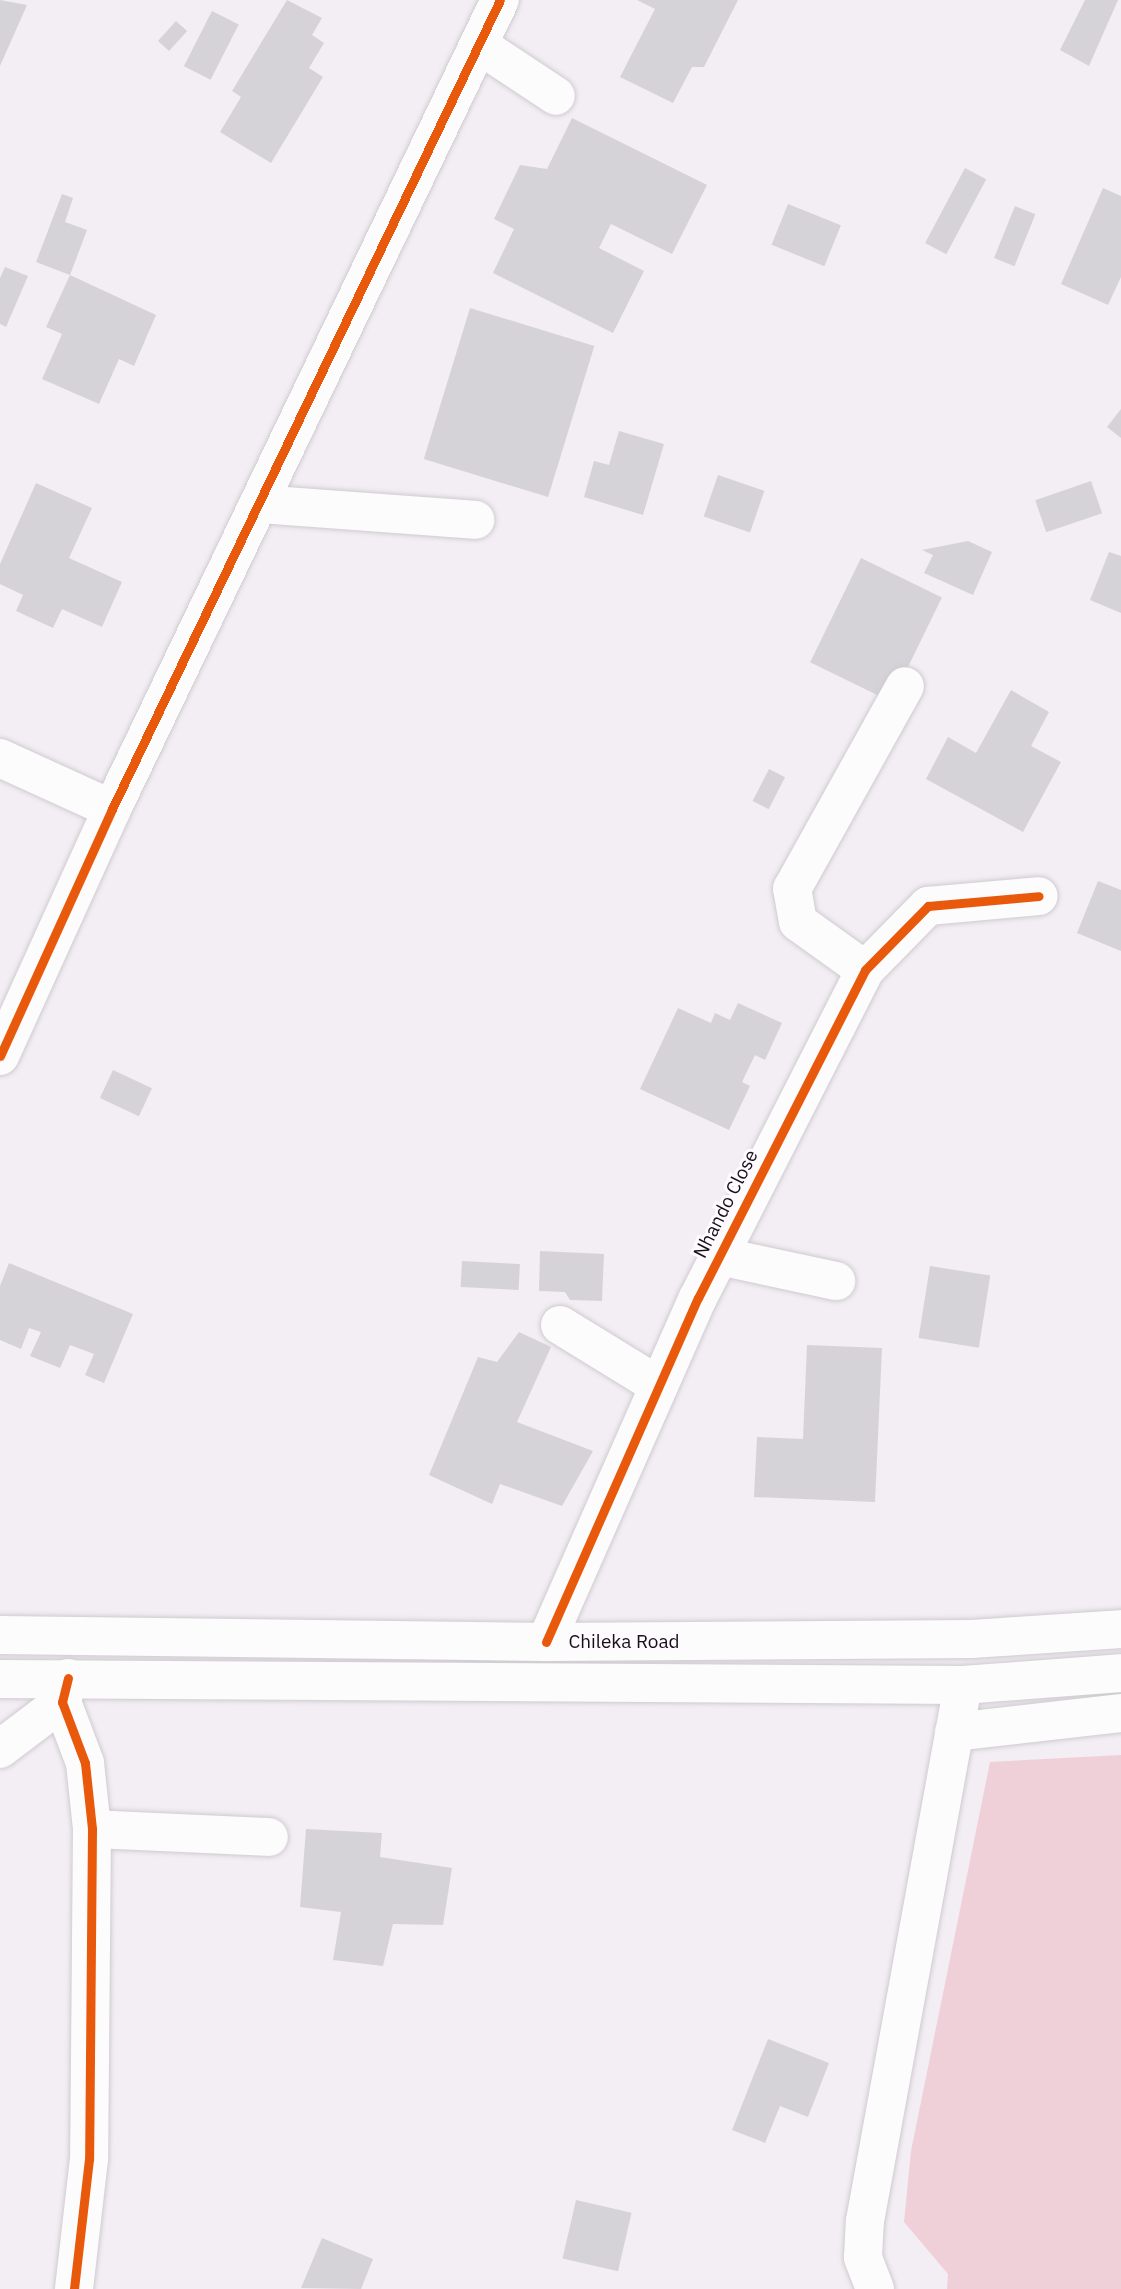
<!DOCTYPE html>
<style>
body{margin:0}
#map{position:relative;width:1121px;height:2289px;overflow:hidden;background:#f3edf4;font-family:"IBM Plex Sans",sans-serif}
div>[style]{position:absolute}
.green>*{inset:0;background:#efd0d9}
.building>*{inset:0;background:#d6d3d8;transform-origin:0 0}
.roads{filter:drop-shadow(0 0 2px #cfcbd0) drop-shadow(0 0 2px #cfcbd0)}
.minor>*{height:38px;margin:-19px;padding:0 19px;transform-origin:19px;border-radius:19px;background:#fdfcfd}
.highway>*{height:38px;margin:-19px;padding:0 19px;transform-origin:19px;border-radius:19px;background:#fdfcfd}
.cycleway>*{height:9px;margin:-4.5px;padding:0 4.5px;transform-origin:4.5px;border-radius:4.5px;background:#e8590c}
span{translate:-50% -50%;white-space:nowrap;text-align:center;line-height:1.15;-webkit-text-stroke:6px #fefaff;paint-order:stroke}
.street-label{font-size:19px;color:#151216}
</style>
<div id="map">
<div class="green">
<i style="clip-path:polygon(1121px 1755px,1121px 2289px,947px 2289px,948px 2274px,904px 2222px,911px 2151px,990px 1762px)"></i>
</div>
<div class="building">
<i style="clip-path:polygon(0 0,27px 5px,0 66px)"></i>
<i style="clip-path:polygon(287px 0,322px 18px,312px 35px,324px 43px,309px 68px,323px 77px,271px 163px,220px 132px,241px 97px,232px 91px)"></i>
<i style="clip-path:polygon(637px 0,738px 0,704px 67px,692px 67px,673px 103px,620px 77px,655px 9px)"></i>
<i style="clip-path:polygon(1085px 0,1118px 0,1089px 66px,1060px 50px)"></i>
<i style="left:212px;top:11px;width:30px;height:62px;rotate:27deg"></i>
<i style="left:176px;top:21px;width:15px;height:27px;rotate:42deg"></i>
<i style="clip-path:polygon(572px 118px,707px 185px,672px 254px,611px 224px,599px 248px,644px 271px,613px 333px,493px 273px,514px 229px,494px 219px,520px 165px,547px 169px)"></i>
<i style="left:965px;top:168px;width:24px;height:85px;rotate:28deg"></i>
<i style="clip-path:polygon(1103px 188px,1121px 196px,1121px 277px,1108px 305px,1061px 284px)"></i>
<i style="clip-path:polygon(62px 194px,73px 198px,65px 222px,87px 230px,70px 275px,36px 262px)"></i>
<i style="left:788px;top:204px;width:57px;height:44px;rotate:22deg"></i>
<i style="left:1015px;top:206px;width:22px;height:56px;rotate:22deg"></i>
<i style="clip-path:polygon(5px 267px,28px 276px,6px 327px,0 324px,0 278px)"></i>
<i style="clip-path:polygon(70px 275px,156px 315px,134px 366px,119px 359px,99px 404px,42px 379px,62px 334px,46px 327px)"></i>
<i style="left:470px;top:308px;width:130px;height:158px;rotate:17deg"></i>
<i style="clip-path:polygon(1121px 409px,1121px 438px,1107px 427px)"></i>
<i style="clip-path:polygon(619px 431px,664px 444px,643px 515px,584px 497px,594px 461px,609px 465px)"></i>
<i style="left:718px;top:475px;width:49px;height:44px;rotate:19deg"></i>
<i style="left:1091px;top:481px;width:34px;height:59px;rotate:71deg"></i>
<i style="clip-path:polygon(36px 483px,92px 508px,69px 558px,122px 582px,102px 627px,62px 609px,53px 628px,16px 611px,23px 595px,0 584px,0 564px)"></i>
<i style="clip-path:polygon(968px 541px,992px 552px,973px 595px,924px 573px,933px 555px,922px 550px)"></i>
<i style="clip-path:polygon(1109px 552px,1121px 556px,1121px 613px,1090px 600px)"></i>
<i style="left:861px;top:558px;width:90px;height:116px;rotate:26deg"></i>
<i style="clip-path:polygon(1011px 690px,1049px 712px,1031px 746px,1061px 762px,1023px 832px,926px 779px,948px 737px,976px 753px)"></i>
<i style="left:769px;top:769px;width:18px;height:36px;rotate:27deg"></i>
<i style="clip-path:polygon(1098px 881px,1121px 890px,1121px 951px,1077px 933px)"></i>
<i style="clip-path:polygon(738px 1003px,782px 1023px,765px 1060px,755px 1055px,742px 1082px,750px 1086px,729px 1130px,640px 1089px,678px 1008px,711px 1023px,715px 1013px,730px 1020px)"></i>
<i style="left:113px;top:1070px;width:43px;height:31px;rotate:25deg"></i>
<i style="clip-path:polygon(540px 1251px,604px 1254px,602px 1301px,570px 1300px,565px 1292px,539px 1291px)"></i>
<i style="left:462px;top:1261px;width:58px;height:26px;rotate:3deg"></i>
<i style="clip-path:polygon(9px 1263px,133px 1314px,104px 1383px,85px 1375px,94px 1354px,70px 1345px,60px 1368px,30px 1356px,41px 1332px,29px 1328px,21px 1349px,0 1340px,0 1286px)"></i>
<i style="left:930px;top:1266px;width:61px;height:73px;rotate:9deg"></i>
<i style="clip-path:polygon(519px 1332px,551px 1347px,517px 1422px,593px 1451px,562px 1506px,500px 1484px,492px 1504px,429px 1475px,478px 1357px,497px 1362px)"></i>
<i style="clip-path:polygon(807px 1345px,882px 1348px,875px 1502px,754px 1497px,757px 1437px,803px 1439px)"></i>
<i style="clip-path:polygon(306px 1829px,382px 1833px,380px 1857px,452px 1868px,443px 1925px,393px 1924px,383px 1966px,333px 1960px,341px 1912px,300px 1907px)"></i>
<i style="clip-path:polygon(768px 2039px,829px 2063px,808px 2117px,780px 2106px,765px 2143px,732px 2130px)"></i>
<i style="left:576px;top:2200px;width:57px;height:60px;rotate:13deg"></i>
<i style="clip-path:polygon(322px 2238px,373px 2259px,361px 2289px,301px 2288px)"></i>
</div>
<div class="roads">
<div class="minor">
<i style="left:479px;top:45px;width:92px;rotate:33.5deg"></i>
<i style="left:259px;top:504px;width:217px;rotate:4.2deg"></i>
<i style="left:0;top:758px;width:123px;rotate:24.5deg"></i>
<i style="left:865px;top:970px;width:82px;rotate:-144.4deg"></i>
<i style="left:798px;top:922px;width:34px;rotate:-100deg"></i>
<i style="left:792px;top:889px;width:232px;rotate:-60.9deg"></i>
<i style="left:0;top:1056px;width:271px;rotate:-65.6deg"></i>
<i style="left:112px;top:809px;width:897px;rotate:-64.38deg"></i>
<i style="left:719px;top:1256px;width:120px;rotate:12.1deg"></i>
<i style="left:560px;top:1325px;width:116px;rotate:31.6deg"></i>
<i style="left:546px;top:1642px;width:376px;rotate:-66.2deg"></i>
<i style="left:698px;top:1298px;width:368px;rotate:-63deg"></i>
<i style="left:865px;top:970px;width:90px;rotate:-45.5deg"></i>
<i style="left:928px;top:906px;width:111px;rotate:-5.1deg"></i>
<i style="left:68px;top:1678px;width:25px;rotate:104deg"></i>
<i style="left:62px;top:1702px;width:65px;rotate:69.3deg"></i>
<i style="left:85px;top:1763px;width:66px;rotate:83.9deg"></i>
<i style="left:92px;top:1829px;width:330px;rotate:90.5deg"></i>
<i style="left:89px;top:2159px;width:131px;rotate:96.6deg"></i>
<i style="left:954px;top:1732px;width:168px;rotate:-6.5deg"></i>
<i style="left:0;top:1749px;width:78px;rotate:-37.2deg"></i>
<i style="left:92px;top:1829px;width:177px;rotate:2.6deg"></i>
<i style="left:875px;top:2289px;width:34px;rotate:-111deg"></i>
<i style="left:863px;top:2257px;width:36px;rotate:-87deg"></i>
<i style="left:865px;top:2221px;width:545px;rotate:-79.64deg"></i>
</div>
<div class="highway">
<i style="left:0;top:1635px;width:546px;rotate:0.73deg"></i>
<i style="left:546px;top:1642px;width:426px;rotate:-0.4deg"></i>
<i style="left:972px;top:1639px;width:149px;rotate:-3.8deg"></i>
<i style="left:0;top:1679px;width:963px;rotate:0.36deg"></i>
<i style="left:963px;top:1685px;width:158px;rotate:-4.3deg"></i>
</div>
</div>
<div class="cycleway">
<i style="left:0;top:1056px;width:271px;rotate:-65.6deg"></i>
<i style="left:112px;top:809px;width:897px;rotate:-64.38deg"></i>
<i style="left:546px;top:1642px;width:376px;rotate:-66.2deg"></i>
<i style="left:698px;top:1298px;width:368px;rotate:-63deg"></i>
<i style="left:865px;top:970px;width:90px;rotate:-45.5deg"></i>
<i style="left:928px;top:906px;width:111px;rotate:-5.1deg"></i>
<i style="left:68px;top:1678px;width:25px;rotate:104deg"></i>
<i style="left:62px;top:1702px;width:65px;rotate:69.3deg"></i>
<i style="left:85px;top:1763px;width:66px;rotate:83.9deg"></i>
<i style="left:92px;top:1829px;width:330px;rotate:90.5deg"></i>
<i style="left:89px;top:2159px;width:131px;rotate:96.6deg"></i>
</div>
<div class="street-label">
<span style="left:726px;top:1204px;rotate:-63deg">Nhando Close</span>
<span style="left:624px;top:1642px">Chileka Road</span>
</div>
</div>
